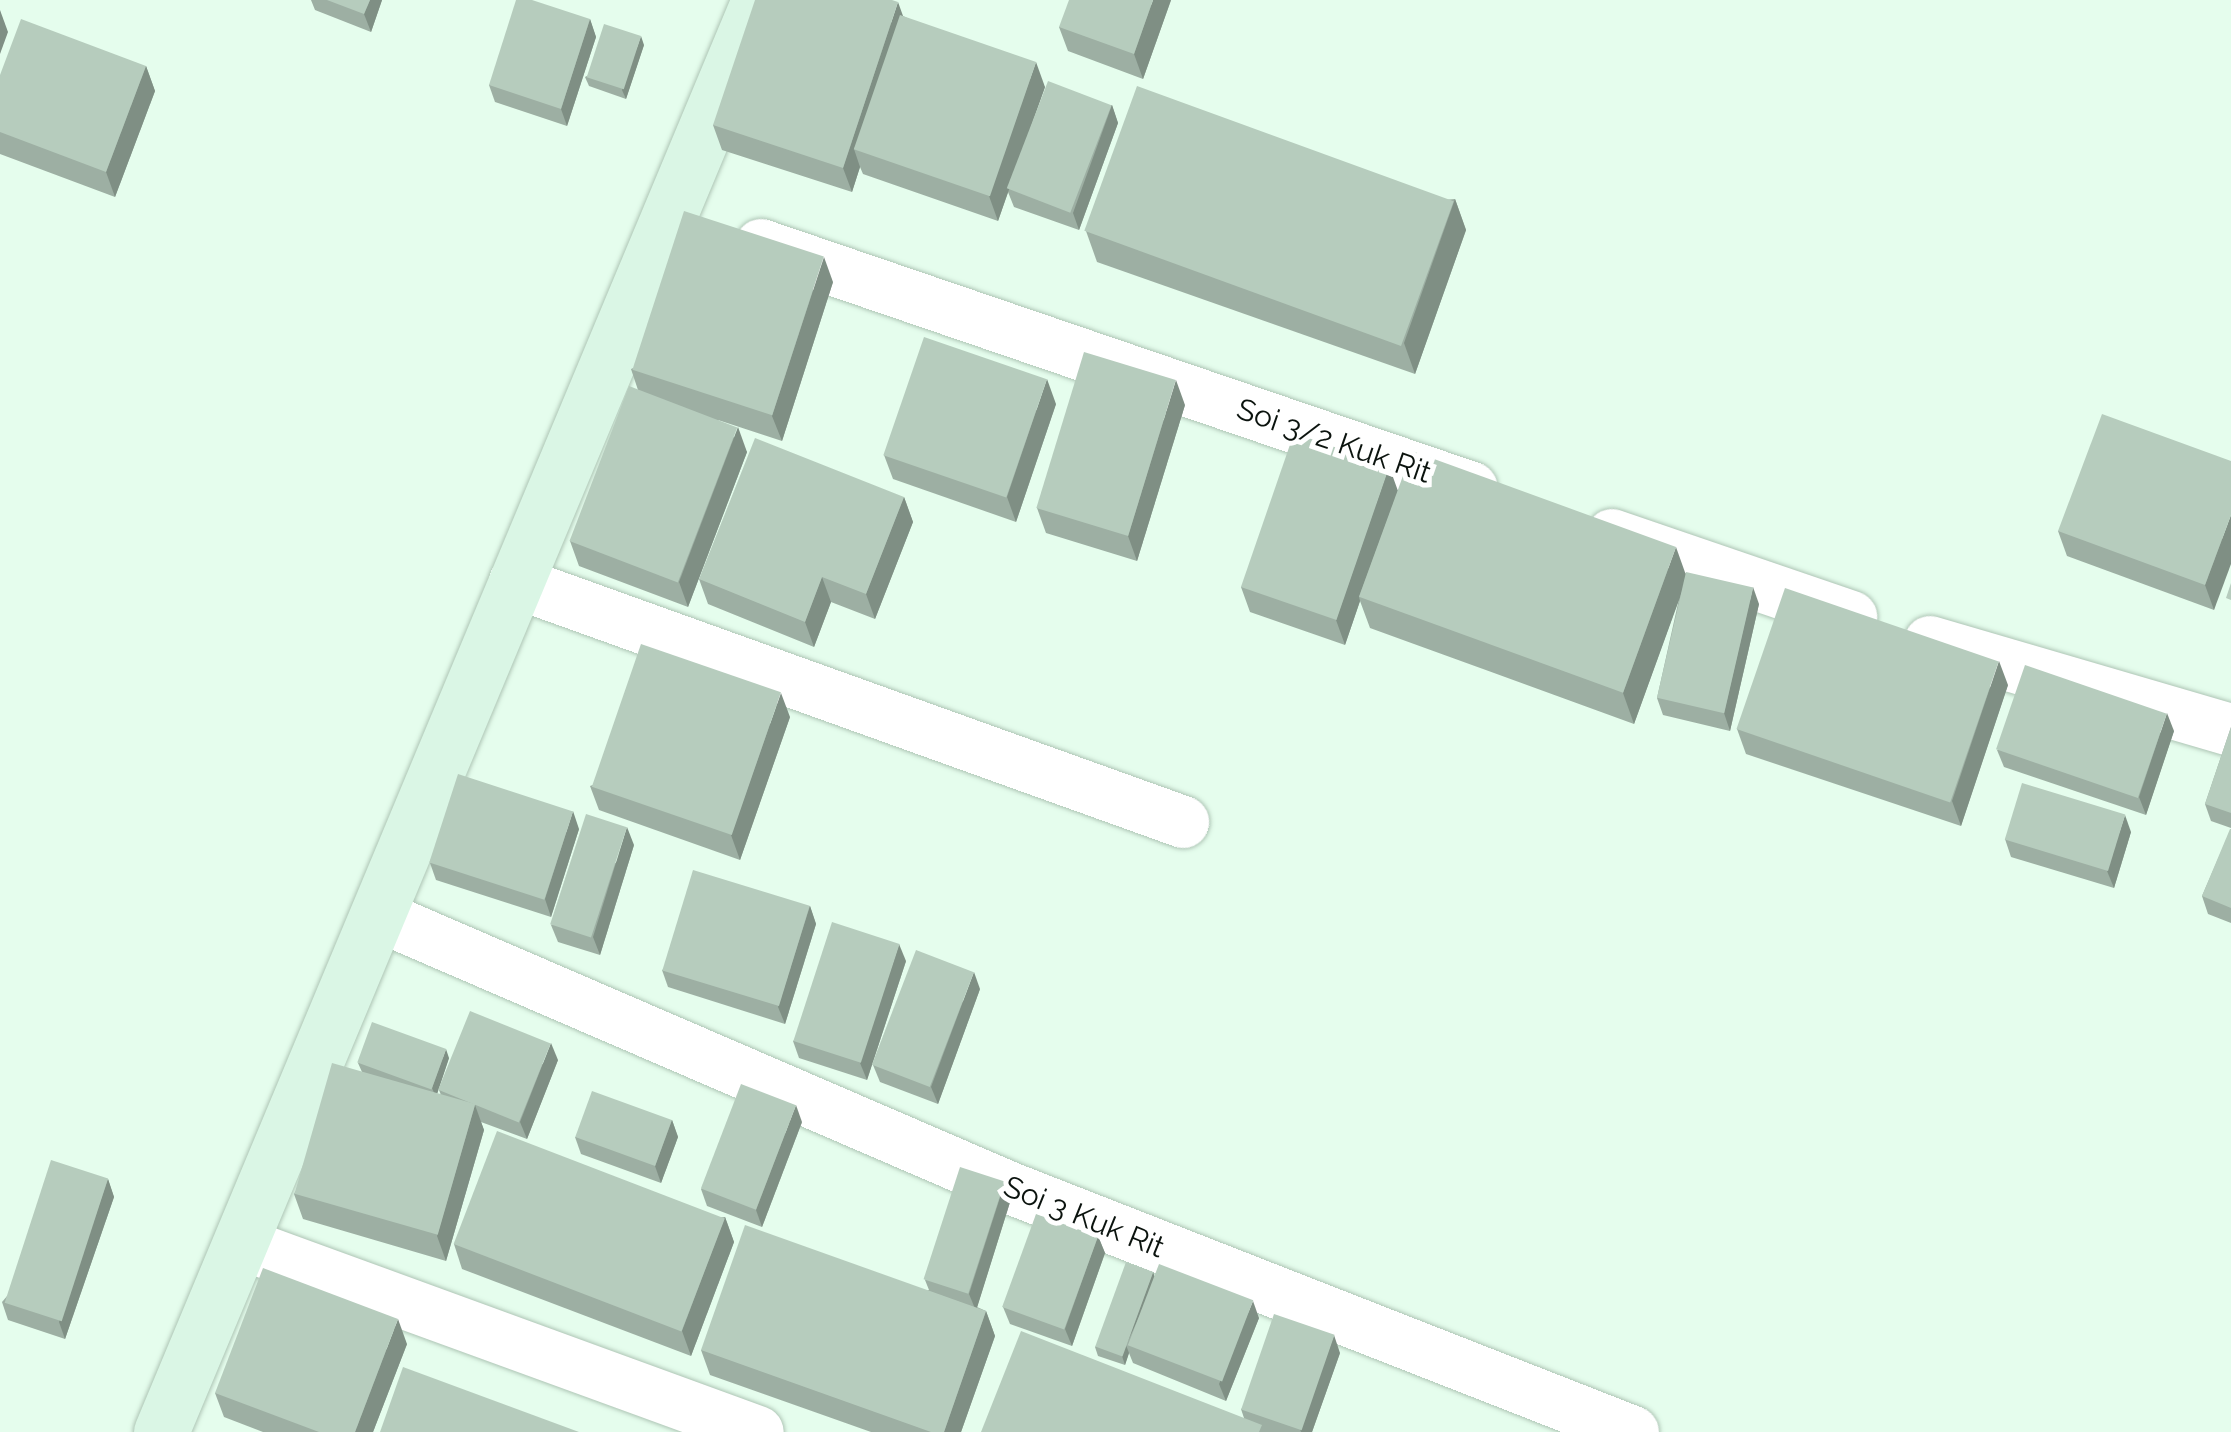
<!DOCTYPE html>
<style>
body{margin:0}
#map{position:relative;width:2231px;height:1432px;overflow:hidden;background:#e5fded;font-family:Raleway,sans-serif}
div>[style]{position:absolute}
.roads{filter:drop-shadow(0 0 2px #aec5b5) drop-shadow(0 0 2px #aec5b5)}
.street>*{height:52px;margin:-26px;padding:0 26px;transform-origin:26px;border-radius:26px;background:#fff}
.secondary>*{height:55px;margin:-27.5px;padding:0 27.5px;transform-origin:27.5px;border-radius:27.5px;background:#daf6e5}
.wall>*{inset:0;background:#9dafa3}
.shaded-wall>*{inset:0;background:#7f8f84}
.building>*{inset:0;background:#b6ccbd;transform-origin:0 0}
span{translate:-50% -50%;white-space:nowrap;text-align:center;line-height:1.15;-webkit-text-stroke:10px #fff;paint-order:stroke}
.street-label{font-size:30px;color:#0b130e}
</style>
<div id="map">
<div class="roads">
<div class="street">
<i style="left:761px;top:245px;width:751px;rotate:18.87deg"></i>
<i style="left:1612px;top:535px;width:253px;rotate:18.9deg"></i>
<i style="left:515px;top:582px;width:710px;rotate:19.76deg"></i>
<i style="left:1930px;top:642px;width:314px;rotate:16.3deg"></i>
<i style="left:377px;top:915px;width:689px;rotate:23.33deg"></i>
<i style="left:1010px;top:1188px;width:669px;rotate:21.39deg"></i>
<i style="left:240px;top:1243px;width:551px;rotate:20.05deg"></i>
</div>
<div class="secondary">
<i style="left:161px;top:1432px;width:1552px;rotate:-67.33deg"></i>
</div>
</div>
<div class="wall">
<i style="clip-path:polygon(311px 0,382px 0,371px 32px,315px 10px)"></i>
<i style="clip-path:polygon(1171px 0,1143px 79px,1068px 51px,1059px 27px)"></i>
<i style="clip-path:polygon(903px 16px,1045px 87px,1030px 128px,1112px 105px,1118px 123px,1079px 230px,1014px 207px,1008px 192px,998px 221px,863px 174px,860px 167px,852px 192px,722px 150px,713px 125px)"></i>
<i style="clip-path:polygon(590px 19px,596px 37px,567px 126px,495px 102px,489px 85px)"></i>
<i style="clip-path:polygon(644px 45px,626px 99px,589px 86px,585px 77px)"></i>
<i style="clip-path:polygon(146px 66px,155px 91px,115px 197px,0 154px,0 75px)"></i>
<i style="clip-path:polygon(1455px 199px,1466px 230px,1415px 374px,1097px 262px,1086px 231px)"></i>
<i style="clip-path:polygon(833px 282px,782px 441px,718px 420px,747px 452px,688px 607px,579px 566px,570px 541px,638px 390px,631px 369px)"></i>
<i style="clip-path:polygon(1056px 404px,1016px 522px,893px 479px,884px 455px)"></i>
<i style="clip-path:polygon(1185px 405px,1137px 561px,1046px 533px,1037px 508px)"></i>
<i style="clip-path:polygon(2231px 461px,2214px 610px,2067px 556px,2058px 531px)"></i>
<i style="clip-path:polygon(1398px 490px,1685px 573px,1759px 604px,1730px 731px,1663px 715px,1657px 698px,1679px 599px,1634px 724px,1370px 628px,1360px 601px,1345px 645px,1250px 612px,1241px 587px)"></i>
<i style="clip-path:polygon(904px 497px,913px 522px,875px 619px,831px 602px,814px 647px,708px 604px,699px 579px)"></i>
<i style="clip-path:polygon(2008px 685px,1961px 826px,1746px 754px,1737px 729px)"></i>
<i style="clip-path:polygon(790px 717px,740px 860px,599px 810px,590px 786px)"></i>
<i style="clip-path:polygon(2231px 727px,2231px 828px,2211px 821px,2205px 804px)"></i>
<i style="clip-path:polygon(2174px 731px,2146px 815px,2004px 767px,1997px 750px)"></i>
<i style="clip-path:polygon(579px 829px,551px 917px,436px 880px,430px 863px)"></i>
<i style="clip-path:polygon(2231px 829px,2231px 923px,2208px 914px,2202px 896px)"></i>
<i style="clip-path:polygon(2131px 832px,2114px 888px,2011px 857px,2005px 839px)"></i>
<i style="clip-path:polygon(634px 845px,600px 955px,558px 942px,551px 925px)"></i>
<i style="clip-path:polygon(810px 906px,816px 924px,785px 1024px,668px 987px,662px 970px)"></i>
<i style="clip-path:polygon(906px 961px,867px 1080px,799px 1058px,793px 1041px)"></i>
<i style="clip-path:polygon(980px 989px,938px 1104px,880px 1082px,873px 1065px)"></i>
<i style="clip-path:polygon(449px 1058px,437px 1094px,441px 1095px,439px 1090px,558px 1060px,527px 1139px,481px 1122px,484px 1130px,446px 1261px,303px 1219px,294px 1194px,362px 1072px,358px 1063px)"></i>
<i style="clip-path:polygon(672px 1120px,678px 1137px,661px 1183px,581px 1154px,575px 1137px)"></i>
<i style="clip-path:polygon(802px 1122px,762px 1227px,707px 1206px,701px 1189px)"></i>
<i style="clip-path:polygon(108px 1179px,114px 1197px,65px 1339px,8px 1320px,2px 1302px)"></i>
<i style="clip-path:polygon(1005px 1182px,1011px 1199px,977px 1307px,986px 1311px,995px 1336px,961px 1432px,871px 1432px,710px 1375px,701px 1350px,929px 1290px,925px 1280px)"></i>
<i style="clip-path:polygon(725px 1217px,734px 1242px,691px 1356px,462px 1269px,454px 1244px)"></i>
<i style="clip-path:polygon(1098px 1236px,1105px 1253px,1072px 1346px,1010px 1324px,1003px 1307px)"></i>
<i style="clip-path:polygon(1153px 1272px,1154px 1276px,1259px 1318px,1226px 1401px,1133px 1363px,1129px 1353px,1125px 1365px,1098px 1356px,1095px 1347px)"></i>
<i style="clip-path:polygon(407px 1344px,373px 1432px,263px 1432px,224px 1417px,215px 1393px)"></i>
<i style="clip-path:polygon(1340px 1353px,1312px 1432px,981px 1432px,1244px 1418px,1241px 1409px)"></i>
</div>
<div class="shaded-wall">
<i style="clip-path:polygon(370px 0,382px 0,371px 32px,364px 14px)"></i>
<i style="clip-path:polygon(1153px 0,1171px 0,1143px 79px,1134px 54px)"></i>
<i style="clip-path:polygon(898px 2px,907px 27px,854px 149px,860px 167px,852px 192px,843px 168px)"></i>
<i style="clip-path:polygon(0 10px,8px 32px,0 54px)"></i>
<i style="clip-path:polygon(590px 19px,596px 37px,567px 126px,561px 109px)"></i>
<i style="clip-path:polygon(641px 36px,644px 45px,626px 99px,622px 90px)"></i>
<i style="clip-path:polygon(1036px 62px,1045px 87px,998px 221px,989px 196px)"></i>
<i style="clip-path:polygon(146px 66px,155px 91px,115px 197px,106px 172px)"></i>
<i style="clip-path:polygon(1112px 105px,1118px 123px,1079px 230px,1073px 213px)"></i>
<i style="clip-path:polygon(1455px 199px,1466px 230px,1415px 374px,1404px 343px)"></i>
<i style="clip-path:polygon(824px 257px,833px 282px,782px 441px,772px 416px)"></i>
<i style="clip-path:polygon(1047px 379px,1056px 404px,1016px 522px,1007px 497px)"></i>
<i style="clip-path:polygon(1176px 380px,1185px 405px,1137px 561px,1128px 536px)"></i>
<i style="clip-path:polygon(738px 427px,747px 452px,688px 607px,679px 582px)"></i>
<i style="clip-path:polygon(1389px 466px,1398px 491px,1359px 597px,1360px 601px,1345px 645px,1336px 620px)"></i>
<i style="clip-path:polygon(904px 497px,913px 522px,875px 619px,866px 594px)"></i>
<i style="clip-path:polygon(2231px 515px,2231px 564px,2214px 610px,2205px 585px)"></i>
<i style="clip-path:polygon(1676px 547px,1687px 578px,1634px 724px,1623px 693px)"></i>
<i style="clip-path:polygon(822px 577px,831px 602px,814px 647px,805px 622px)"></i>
<i style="clip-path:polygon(1753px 587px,1759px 604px,1730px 731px,1724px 713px)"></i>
<i style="clip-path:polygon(1999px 661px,2008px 685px,1961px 826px,1952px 801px)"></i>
<i style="clip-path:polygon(781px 693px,790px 717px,740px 860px,731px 835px)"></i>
<i style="clip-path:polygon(2167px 713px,2174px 731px,2146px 815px,2139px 797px)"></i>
<i style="clip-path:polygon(573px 811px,579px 829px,551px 917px,545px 899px)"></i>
<i style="clip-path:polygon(2125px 815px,2131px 832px,2114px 888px,2107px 871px)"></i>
<i style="clip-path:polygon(627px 827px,634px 845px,600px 955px,593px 937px)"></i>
<i style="clip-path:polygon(810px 906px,816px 924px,785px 1024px,778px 1007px)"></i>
<i style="clip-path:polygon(899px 944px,906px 961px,867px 1080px,860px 1063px)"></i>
<i style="clip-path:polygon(974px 972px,980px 989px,938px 1104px,931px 1087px)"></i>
<i style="clip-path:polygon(551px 1043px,558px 1060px,527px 1139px,520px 1122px)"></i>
<i style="clip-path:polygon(446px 1049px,449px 1058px,436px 1097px,432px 1088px)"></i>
<i style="clip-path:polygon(475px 1105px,484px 1130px,446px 1261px,437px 1236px)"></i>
<i style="clip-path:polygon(796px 1105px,802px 1122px,762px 1227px,756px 1210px)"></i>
<i style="clip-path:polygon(672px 1120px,678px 1137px,661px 1183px,655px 1166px)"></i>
<i style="clip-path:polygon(108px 1179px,114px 1197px,65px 1339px,59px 1322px)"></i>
<i style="clip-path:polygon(1005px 1182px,1011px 1199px,976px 1311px,969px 1294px)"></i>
<i style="clip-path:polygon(725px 1217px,734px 1242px,691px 1356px,682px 1331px)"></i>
<i style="clip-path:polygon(1098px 1236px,1105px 1253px,1072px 1346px,1065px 1329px)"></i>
<i style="clip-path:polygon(1153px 1272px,1156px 1281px,1126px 1345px,1129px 1353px,1125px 1365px,1122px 1356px)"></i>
<i style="clip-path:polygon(1253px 1301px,1259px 1318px,1226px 1401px,1219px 1384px)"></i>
<i style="clip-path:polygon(986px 1311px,995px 1336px,961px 1432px,944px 1432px)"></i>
<i style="clip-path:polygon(398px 1319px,407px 1344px,373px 1432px,355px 1432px)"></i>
<i style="clip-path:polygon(1334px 1335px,1340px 1353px,1312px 1432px,1301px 1432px,1300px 1429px)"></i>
</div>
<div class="building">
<i style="clip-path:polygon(327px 0,370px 0,364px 14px)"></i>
<i style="clip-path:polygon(516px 0,532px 0,590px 19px,561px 109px,489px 85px)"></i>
<i style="clip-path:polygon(755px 0,892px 0,898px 2px,843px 168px,713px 125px)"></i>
<i style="clip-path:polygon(1069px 0,1153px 0,1134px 54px,1059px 27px)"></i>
<i style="left:900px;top:15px;width:144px;height:142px;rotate:19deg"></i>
<i style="clip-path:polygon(21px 19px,146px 66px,106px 172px,0 132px,0 75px)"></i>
<i style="left:604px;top:24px;width:39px;height:56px;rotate:18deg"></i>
<i style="left:1048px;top:81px;width:68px;height:115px;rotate:21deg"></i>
<i style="left:1137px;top:86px;width:337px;height:154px;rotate:20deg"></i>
<i style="left:684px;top:211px;width:147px;height:167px;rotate:18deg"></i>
<i style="left:924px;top:337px;width:130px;height:125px;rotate:19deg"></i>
<i style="left:1084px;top:352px;width:96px;height:163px;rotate:17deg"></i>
<i style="left:629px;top:386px;width:116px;height:166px;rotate:21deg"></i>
<i style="clip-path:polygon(2102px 414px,2231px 461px,2231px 515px,2205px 585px,2058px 531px)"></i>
<i style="left:1294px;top:433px;width:101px;height:163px;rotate:19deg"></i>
<i style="clip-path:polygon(755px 438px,904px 497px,866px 594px,822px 577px,805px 622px,699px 579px)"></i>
<i style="left:1412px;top:451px;width:281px;height:155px;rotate:20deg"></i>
<i style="left:1686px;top:572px;width:69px;height:129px;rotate:13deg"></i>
<i style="clip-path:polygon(2231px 583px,2231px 600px,2226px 598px)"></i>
<i style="left:1785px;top:588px;width:226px;height:149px;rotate:19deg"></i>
<i style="left:641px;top:644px;width:148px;height:151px;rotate:19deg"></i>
<i style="left:2025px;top:665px;width:150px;height:89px;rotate:19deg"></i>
<i style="clip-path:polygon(2231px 727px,2231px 813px,2205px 804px)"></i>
<i style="left:458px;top:774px;width:121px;height:93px;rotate:18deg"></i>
<i style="left:2022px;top:783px;width:108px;height:59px;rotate:17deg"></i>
<i style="left:586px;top:814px;width:43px;height:116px;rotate:18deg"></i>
<i style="clip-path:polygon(2230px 829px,2231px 829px,2231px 908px,2202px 896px)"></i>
<i style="left:693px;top:870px;width:122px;height:105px;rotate:17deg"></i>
<i style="left:832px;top:922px;width:71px;height:125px;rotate:18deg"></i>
<i style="left:916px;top:950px;width:62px;height:123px;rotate:21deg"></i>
<i style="left:470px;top:1011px;width:87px;height:85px;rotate:22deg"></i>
<i style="left:372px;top:1022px;width:79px;height:43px;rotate:20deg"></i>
<i style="left:332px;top:1063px;width:149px;height:136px;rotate:16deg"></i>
<i style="left:741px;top:1084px;width:59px;height:112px;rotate:21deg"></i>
<i style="left:592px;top:1091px;width:85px;height:49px;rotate:20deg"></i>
<i style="left:497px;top:1131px;width:244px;height:121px;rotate:21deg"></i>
<i style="left:51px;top:1160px;width:60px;height:150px;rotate:18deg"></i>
<i style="left:960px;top:1167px;width:47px;height:118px;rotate:18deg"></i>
<i style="left:1036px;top:1214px;width:66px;height:99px;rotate:20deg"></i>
<i style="clip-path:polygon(745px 1225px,986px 1311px,944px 1432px,931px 1432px,701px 1350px)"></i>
<i style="left:1126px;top:1262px;width:29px;height:90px;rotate:20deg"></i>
<i style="left:1159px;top:1264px;width:101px;height:87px;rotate:21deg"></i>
<i style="clip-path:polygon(263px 1268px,398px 1319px,355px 1432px,319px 1432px,215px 1393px)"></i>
<i style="left:1274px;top:1314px;width:64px;height:101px;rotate:19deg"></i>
<i style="clip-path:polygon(1021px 1331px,1262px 1425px,1259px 1432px,981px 1432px)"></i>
<i style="clip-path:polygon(403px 1367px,579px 1432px,380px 1432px)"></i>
</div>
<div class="street-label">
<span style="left:1334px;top:441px;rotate:19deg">Soi 3/2 Kuk Rit</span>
<span style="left:1084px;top:1217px;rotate:22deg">Soi 3 Kuk Rit</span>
</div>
</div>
